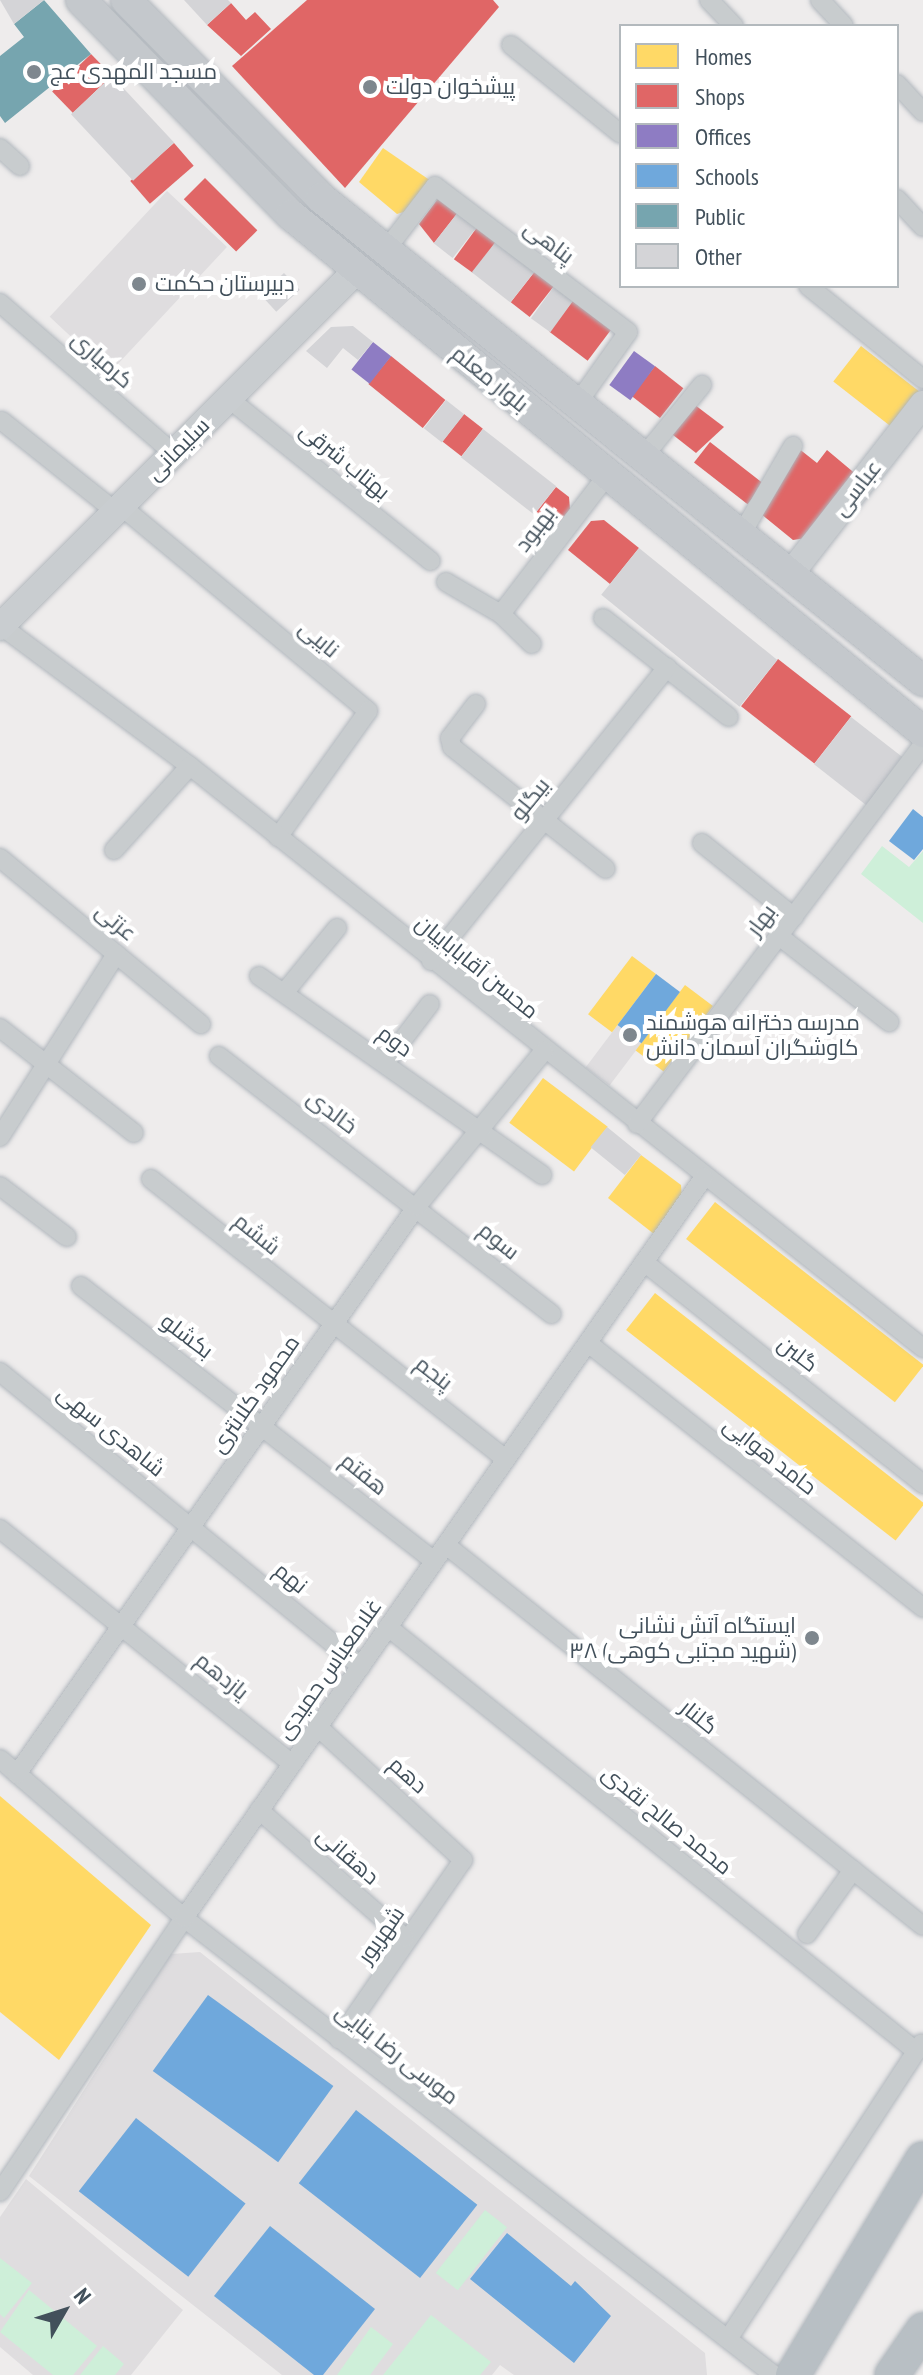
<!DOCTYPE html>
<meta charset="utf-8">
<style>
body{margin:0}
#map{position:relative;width:923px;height:2375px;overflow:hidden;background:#eeecec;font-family:"PT Sans Narrow",Cairo,sans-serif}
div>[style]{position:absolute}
.education>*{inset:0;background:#dfdddf;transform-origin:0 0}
.green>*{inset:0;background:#ceefd9;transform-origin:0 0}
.homes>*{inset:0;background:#ffd966;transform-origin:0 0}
.shops>*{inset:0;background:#e06666;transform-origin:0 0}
.offices>*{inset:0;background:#8e7cc3;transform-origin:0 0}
.schools>*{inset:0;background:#6fa8dc;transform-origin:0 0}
.public>*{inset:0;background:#76a5af}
.building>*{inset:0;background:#d4d4d7;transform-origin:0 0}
.roads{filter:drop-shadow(0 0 2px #b1b7bd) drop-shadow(0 0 2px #b1b7bd)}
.street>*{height:18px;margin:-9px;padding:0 9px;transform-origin:9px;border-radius:9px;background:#c8ccce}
.secondary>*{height:26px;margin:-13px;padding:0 13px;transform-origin:13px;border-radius:13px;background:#c9cdd0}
.primary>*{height:30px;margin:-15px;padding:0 15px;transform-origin:15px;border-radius:15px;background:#c4c8cc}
.highway>*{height:34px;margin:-17px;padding:0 17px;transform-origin:17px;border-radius:17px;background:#b8bfc4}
.dots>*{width:22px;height:22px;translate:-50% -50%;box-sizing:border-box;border:4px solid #fff;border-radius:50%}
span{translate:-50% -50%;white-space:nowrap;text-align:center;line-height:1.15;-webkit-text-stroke:8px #fff;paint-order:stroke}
.poi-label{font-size:22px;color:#42505b}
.left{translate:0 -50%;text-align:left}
.right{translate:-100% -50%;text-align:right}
.street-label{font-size:22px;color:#42505b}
.legend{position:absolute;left:619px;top:24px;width:280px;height:264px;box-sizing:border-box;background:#fff;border:2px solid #b3b9bd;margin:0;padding:10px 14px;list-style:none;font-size:24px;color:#42505b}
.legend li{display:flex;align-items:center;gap:16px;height:40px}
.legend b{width:40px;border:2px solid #b3b9bd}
.north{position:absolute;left:24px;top:2271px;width:80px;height:80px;-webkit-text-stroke:6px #fff;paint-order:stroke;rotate:51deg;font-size:22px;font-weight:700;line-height:32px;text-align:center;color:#42505b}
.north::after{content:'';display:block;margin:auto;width:28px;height:36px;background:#42505b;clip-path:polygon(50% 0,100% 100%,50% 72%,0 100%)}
</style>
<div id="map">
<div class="education">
<i style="left:167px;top:191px;width:82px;height:172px;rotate:43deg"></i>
<i style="left:656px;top:974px;width:30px;height:117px;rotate:37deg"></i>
<i style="clip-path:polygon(200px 1952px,705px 2353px,707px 2375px,514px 2375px,500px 2365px,492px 2375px,282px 2375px,29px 2176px,171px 1954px)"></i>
<i style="clip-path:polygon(26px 2179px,183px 2310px,131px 2375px,33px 2375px,0 2347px,0 2217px)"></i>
</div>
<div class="green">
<i style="clip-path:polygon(882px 846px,909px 867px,923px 851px,923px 923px,861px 874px)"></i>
<i style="left:485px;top:2210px;width:28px;height:80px;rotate:38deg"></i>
<i style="clip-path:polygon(0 2258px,32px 2283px,4px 2318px,0 2314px)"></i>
<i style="clip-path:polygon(29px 2290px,97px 2346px,73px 2375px,53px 2375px,0 2332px)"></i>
<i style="clip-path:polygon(431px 2315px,491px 2362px,480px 2375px,383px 2375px)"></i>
<i style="clip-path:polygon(371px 2327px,393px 2344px,370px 2375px,337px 2375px)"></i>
<i style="clip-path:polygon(103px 2346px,124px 2364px,115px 2375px,80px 2375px)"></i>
</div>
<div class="homes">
<i style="clip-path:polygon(383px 148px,431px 181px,410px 210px,397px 214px,359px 182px)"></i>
<i style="left:861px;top:346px;width:76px;height:45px;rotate:38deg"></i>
<i style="left:632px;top:956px;width:30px;height:73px;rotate:37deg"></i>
<i style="left:685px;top:985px;width:35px;height:82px;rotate:37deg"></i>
<i style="left:543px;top:1078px;width:81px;height:56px;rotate:37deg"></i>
<i style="clip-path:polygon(641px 1155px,681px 1185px,682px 1198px,654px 1234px,608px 1198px)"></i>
<i style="left:715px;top:1202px;width:265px;height:47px;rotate:38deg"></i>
<i style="left:655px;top:1293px;width:342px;height:47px;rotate:38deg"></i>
<i style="clip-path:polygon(0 1796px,151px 1925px,59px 2060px,0 2012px)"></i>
</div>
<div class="shops">
<i style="clip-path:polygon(307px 0,493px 0,499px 7px,345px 188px,232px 66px)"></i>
<i style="clip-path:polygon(231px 3px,246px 20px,255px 12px,271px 29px,241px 56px,207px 25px)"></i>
<i style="left:91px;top:54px;width:30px;height:54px;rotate:46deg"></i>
<i style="left:174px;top:143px;width:30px;height:58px;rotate:49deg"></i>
<i style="left:205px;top:178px;width:74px;height:30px;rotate:45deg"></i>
<i style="clip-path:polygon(440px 196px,459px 211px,434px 243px,419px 224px)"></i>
<i style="left:478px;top:226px;width:24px;height:41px;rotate:36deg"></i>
<i style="left:536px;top:270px;width:24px;height:41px;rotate:38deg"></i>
<i style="left:574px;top:299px;width:48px;height:41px;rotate:37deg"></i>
<i style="left:391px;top:356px;width:70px;height:36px;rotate:39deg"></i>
<i style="left:655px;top:366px;width:36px;height:38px;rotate:38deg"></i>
<i style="clip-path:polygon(691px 402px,724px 427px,696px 453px,668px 431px)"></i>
<i style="left:464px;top:414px;width:24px;height:35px;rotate:38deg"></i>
<i style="left:710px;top:442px;width:68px;height:26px;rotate:38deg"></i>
<i style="clip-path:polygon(798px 448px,817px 463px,827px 450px,858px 476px,813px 537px,793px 540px,760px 513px)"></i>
<i style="clip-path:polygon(556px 487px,569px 497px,570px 509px,553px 530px,534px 515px)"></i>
<i style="clip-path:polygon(604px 520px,639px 548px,610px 584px,568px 550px,591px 521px)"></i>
<i style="left:778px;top:659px;width:93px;height:60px;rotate:38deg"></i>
</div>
<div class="offices">
<i style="left:373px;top:342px;width:23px;height:35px;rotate:38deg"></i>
<i style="left:634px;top:351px;width:26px;height:42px;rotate:36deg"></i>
</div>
<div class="schools">
<i style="clip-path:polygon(913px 809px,923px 817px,923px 849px,914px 860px,889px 841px)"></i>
<i style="left:656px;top:974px;width:30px;height:64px;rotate:37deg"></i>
<i style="left:208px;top:1995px;width:155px;height:94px;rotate:36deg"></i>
<i style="left:356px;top:2110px;width:154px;height:93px;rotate:38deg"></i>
<i style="left:136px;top:2118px;width:139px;height:93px;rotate:38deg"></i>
<i style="clip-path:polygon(270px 2226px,375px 2309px,323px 2375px,314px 2375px,214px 2296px)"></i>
<i style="clip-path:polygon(507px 2233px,571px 2286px,575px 2281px,611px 2316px,574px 2363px,470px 2279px)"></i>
</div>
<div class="public">
<i style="clip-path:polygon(44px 0,91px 54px,5px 123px,0 116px,0 56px,24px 37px,14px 24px)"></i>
</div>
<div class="building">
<i style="clip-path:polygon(0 0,44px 0,14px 24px)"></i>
<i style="clip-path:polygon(184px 0,228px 0,231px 3px,207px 25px)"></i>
<i style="left:112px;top:76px;width:91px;height:56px;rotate:47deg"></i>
<i style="left:459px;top:211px;width:24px;height:41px;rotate:38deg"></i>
<i style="left:497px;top:240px;width:49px;height:41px;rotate:38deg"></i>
<i style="left:284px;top:273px;width:23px;height:32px;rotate:47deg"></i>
<i style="left:555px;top:285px;width:24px;height:41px;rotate:36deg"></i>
<i style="clip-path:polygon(353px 326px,373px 342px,358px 360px,343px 348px,327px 368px,306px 351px,331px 327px)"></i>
<i style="left:446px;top:400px;width:23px;height:36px;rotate:38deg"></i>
<i style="left:483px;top:429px;width:93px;height:36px;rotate:38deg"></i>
<i style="left:639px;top:548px;width:178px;height:60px;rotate:39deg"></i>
<i style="left:851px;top:717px;width:68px;height:60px;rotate:38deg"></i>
<i style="left:607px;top:1127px;width:44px;height:26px;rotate:39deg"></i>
</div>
<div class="roads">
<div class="street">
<i style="left:709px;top:0;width:36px;rotate:46deg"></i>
<i style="left:820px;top:0;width:35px;rotate:47deg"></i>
<i style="left:511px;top:45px;width:141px;rotate:39deg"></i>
<i style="left:897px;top:84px;width:38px;rotate:47deg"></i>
<i style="left:0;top:148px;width:27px;rotate:42deg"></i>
<i style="left:897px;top:199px;width:38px;rotate:47deg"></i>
<i style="left:385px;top:251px;width:82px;rotate:-52.4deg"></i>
<i style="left:435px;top:186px;width:242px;rotate:37.1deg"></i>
<i style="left:628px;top:332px;width:88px;rotate:125.3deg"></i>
<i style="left:808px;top:286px;width:148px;rotate:39deg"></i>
<i style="left:0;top:303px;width:229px;rotate:40.9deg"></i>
<i style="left:228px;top:398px;width:260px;rotate:38.8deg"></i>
<i style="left:2px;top:421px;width:146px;rotate:38.6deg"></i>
<i style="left:644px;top:456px;width:92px;rotate:-50.8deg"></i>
<i style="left:121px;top:506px;width:321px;rotate:39.7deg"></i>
<i style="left:368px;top:711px;width:155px;rotate:125.5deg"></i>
<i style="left:742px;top:533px;width:101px;rotate:-59.6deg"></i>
<i style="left:446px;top:582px;width:64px;rotate:30.2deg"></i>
<i style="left:501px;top:614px;width:43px;rotate:44.1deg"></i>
<i style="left:501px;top:614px;width:176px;rotate:-52.6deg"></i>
<i style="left:603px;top:618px;width:160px;rotate:38.2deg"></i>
<i style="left:0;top:625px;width:237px;rotate:36.6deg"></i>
<i style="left:190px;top:766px;width:936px;rotate:38.45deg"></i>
<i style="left:476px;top:704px;width:43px;rotate:127.4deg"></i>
<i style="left:450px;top:738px;width:9px;rotate:77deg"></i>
<i style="left:452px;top:747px;width:196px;rotate:38.4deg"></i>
<i style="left:702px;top:843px;width:118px;rotate:38.8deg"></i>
<i style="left:114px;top:850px;width:113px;rotate:-47.9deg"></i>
<i style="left:0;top:858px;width:261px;rotate:39.6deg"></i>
<i style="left:779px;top:936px;width:140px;rotate:38deg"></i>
<i style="left:431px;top:961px;width:377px;rotate:-51.2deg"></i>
<i style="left:259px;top:976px;width:346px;rotate:35.1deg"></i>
<i style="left:284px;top:993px;width:84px;rotate:-50.8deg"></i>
<i style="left:0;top:1028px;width:170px;rotate:38.1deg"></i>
<i style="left:219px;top:1056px;width:421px;rotate:37.8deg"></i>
<i style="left:385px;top:1063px;width:74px;rotate:-52.7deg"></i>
<i style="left:637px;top:1124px;width:475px;rotate:-53deg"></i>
<i style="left:0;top:1137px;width:217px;rotate:-57.6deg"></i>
<i style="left:151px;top:1179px;width:452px;rotate:38.3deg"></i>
<i style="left:0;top:1186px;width:84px;rotate:37.3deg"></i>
<i style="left:644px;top:1262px;width:357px;rotate:38.5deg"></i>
<i style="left:81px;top:1286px;width:447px;rotate:37.9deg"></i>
<i style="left:588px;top:1343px;width:427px;rotate:38.3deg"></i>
<i style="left:0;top:1372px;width:466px;rotate:39.2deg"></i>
<i style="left:0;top:1529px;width:375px;rotate:38.8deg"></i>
<i style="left:446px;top:1545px;width:610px;rotate:38.62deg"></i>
<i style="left:388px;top:1627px;width:677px;rotate:38.77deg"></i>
<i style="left:318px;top:1727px;width:197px;rotate:42.5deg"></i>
<i style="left:463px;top:1860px;width:218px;rotate:124.7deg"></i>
<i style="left:0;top:1759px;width:243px;rotate:40.8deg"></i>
<i style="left:184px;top:1918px;width:746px;rotate:37.76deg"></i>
<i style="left:17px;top:1774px;width:695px;rotate:-54.85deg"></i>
<i style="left:417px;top:1206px;width:200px;rotate:-50.7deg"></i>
<i style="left:259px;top:1810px;width:194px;rotate:41.2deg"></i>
<i style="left:807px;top:1934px;width:79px;rotate:-54.3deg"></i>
<i style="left:0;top:2192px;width:330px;rotate:-56.1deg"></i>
<i style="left:184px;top:1918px;width:905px;rotate:-54.94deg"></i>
<i style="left:728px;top:2339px;width:353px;rotate:-56.8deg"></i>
</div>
<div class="secondary">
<i style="left:792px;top:572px;width:213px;rotate:-52.1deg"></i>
<i style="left:0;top:627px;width:503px;rotate:-45deg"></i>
</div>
<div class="primary">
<i style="left:81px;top:0;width:301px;rotate:45.7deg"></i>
<i style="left:291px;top:215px;width:817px;rotate:39.28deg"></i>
<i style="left:126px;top:0;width:278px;rotate:45.4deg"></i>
<i style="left:321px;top:198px;width:772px;rotate:38.74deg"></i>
</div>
<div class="highway">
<i style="left:793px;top:2375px;width:252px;rotate:-59deg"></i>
<i style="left:892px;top:2375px;width:55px;rotate:-55.4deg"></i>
</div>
</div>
<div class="dots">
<i style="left:34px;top:72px;background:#7e878e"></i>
<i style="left:370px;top:87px;background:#7e878e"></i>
<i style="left:139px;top:284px;background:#7e878e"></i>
<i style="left:630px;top:1035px;background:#7e878e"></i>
<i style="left:812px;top:1638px;background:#7e878e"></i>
</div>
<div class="poi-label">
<span class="left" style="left:50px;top:72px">مسجد المهدی عج</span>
<span class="left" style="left:386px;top:87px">پیشخوان دولت</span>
<span class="left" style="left:155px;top:284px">دبیرستان حکمت</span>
<span class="left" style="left:646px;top:1035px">مدرسه دخترانه هوشمند<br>کاوشگران آسمان دانش</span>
<span class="right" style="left:796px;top:1638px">ایستگاه آتش نشانی<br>۳۸ (شهید مجتبی کوهی)</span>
</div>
<div class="street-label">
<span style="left:549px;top:242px;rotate:37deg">پناهی</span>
<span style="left:102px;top:360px;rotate:41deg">کرمیاری</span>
<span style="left:490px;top:379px;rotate:39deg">بلوار معلم</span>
<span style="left:178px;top:449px;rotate:-45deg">سلیمانی</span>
<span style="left:345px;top:461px;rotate:39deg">بهتاب شرقی</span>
<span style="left:857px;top:488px;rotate:-52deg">عباسی</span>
<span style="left:535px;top:529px;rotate:-53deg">بهبود</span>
<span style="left:319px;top:639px;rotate:40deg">نایبی</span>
<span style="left:530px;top:799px;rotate:-51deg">بیگلو</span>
<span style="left:761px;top:920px;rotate:-53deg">بهار</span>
<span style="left:116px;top:922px;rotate:40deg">عزتی</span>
<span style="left:477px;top:967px;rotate:39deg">محسن آقاباباییان</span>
<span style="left:395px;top:1041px;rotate:36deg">دوم</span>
<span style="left:332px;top:1112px;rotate:37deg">خالدی</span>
<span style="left:257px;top:1234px;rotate:39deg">ششم</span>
<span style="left:499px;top:1241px;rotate:39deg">سوم</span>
<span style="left:187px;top:1336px;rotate:37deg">بکشلو</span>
<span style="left:798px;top:1354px;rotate:38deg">گلبن</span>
<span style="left:434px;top:1373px;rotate:38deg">پنجم</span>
<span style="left:255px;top:1394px;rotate:-55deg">محمود کلانتری</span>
<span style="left:111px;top:1431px;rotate:39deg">شاهدی سهی</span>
<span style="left:770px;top:1456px;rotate:38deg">حامد هوایی</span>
<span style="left:364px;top:1474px;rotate:39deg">هفتم</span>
<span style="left:291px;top:1578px;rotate:39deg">نهم</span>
<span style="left:329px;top:1669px;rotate:-55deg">غلامعباس حمیدی</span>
<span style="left:222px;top:1676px;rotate:39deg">یازدهم</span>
<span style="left:699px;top:1717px;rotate:39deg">گلنار</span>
<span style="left:408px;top:1775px;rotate:42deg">دهم</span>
<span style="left:667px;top:1820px;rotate:39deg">محمد صالح نقدی</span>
<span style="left:348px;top:1856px;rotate:41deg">دهقانی</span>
<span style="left:381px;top:1935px;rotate:-55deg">شهریور</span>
<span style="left:397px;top:2054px;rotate:38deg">موسی رضا بنایی</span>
</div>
<ul class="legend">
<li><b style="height:22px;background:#ffd966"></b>Homes</li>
<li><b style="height:22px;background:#e06666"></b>Shops</li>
<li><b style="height:22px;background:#8e7cc3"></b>Offices</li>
<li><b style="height:22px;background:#6fa8dc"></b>Schools</li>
<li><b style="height:22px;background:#76a5af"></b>Public</li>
<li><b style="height:22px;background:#d4d4d7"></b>Other</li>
</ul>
<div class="north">N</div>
</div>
